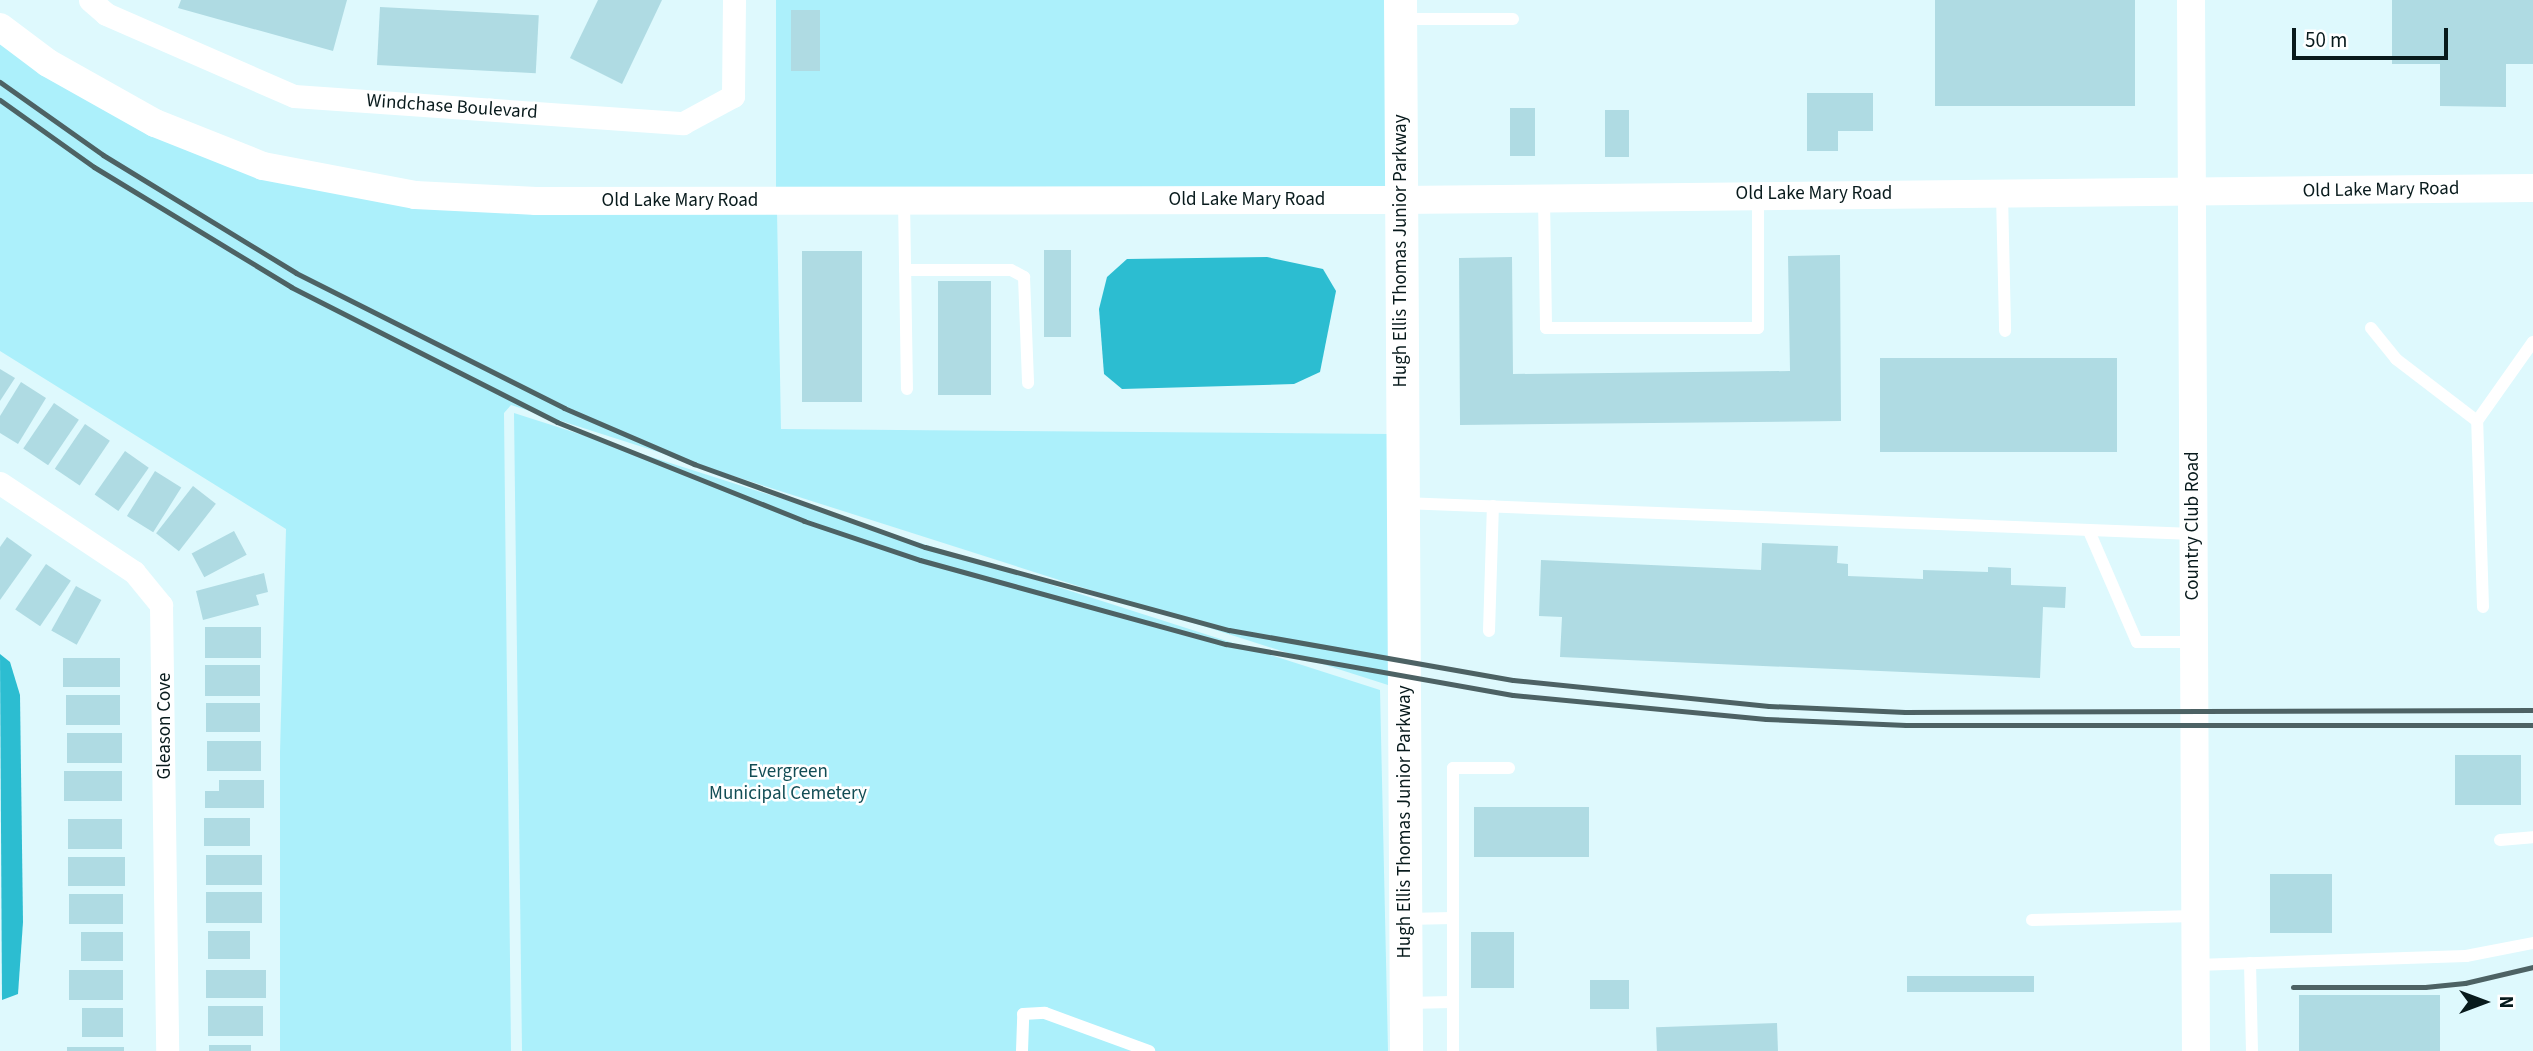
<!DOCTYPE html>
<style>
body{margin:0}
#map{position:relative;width:2533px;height:1051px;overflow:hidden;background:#def9fd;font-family:"Source Sans 3",sans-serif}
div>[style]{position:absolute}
.green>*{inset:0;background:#acf0fb;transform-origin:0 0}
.water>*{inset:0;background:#2cbdd1}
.building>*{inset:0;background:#afdbe3;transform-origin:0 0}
.service>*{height:12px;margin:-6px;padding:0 6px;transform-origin:6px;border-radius:6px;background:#fff}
.minor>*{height:23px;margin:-11.5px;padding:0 11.5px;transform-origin:11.5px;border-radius:11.5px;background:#fff}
.tertiary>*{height:28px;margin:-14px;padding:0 14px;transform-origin:14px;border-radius:14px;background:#fff}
.secondary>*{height:33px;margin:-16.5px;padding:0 16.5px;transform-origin:16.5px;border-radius:16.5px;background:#fff}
.rail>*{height:5px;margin:-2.5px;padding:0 2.5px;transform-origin:2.5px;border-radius:2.5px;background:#4d6264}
span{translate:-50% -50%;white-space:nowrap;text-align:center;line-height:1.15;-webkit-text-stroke:5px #fff;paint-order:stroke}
.street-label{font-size:19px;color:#081a1c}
.park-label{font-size:19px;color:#124d55}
.north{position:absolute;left:2449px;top:967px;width:70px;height:70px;-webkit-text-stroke:5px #fff;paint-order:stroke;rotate:90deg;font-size:19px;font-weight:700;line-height:28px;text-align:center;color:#081a1c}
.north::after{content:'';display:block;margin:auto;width:24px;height:32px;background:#081a1c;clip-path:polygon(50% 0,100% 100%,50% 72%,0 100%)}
.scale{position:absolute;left:2292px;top:28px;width:156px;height:32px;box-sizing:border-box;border:4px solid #081a1c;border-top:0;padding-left:9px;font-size:21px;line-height:24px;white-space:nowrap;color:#081a1c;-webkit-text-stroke:5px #fff;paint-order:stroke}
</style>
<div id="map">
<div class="green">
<i style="left:776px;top:0;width:612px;height:190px"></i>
<i style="clip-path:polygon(0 44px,258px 175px,777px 211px,781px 429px,1390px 434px,1388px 685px,511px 405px,504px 413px,511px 1051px,280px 1051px,280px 752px,286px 529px,0 351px)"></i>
<i style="clip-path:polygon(514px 413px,1380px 690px,1388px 1051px,522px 1051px)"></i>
</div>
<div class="water">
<i style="clip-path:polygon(1267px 257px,1323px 269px,1336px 291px,1320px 372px,1294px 384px,1122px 389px,1104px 374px,1099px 309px,1107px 277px,1127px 259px)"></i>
<i style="clip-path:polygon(0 654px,10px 662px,20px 695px,23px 922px,18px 994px,2px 1000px)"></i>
</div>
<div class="building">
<i style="clip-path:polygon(181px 0,347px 0,333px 51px,178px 8px)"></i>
<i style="clip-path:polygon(598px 0,662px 0,622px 84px,570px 58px)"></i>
<i style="left:1935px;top:0;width:200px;height:106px"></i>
<i style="clip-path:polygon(2392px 0,2533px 0,2533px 64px,2506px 64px,2506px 107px,2440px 106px,2440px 64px,2392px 64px)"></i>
<i style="left:380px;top:7px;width:159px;height:58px;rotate:3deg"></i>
<i style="left:791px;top:10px;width:29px;height:61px"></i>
<i style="clip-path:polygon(1807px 93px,1873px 93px,1873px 131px,1838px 131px,1838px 151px,1807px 151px)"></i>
<i style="left:1510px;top:108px;width:25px;height:48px"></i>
<i style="left:1605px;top:110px;width:24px;height:47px"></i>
<i style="left:1044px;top:250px;width:27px;height:87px"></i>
<i style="left:802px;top:251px;width:60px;height:151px"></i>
<i style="clip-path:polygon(1840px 255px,1841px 421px,1460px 425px,1459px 258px,1512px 257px,1513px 374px,1790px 371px,1788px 256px)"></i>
<i style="left:938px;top:281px;width:53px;height:114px"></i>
<i style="left:1880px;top:358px;width:237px;height:94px"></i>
<i style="clip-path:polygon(0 369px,15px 378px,0 401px)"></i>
<i style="clip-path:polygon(21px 382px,46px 398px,18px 444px,0 433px,0 416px)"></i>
<i style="left:54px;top:403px;width:30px;height:55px;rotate:34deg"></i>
<i style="left:85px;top:424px;width:30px;height:54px;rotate:34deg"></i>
<i style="left:125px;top:451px;width:29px;height:53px;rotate:35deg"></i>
<i style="left:155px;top:471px;width:31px;height:53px;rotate:32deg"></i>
<i style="left:193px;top:486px;width:29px;height:60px;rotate:38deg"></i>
<i style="left:234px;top:531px;width:27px;height:48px;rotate:62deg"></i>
<i style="clip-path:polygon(7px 537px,32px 555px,0 600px,0 547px)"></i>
<i style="clip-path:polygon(1762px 543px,1838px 546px,1837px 563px,1848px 564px,1848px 576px,1923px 579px,1923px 570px,1988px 572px,1988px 567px,2011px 568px,2011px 585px,2066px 587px,2065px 608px,2043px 607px,2040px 678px,1560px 657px,1562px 617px,1539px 616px,1541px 560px,1761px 570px)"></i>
<i style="left:46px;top:564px;width:30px;height:55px;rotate:34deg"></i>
<i style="clip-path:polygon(264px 573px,268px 592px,256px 595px,259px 605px,203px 620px,196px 591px)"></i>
<i style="left:76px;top:586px;width:29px;height:51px;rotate:29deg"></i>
<i style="left:205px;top:627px;width:56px;height:31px"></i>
<i style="left:63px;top:658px;width:57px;height:29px"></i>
<i style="left:205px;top:665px;width:55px;height:31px"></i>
<i style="left:66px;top:695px;width:54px;height:30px"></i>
<i style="left:206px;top:703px;width:54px;height:29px"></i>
<i style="left:67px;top:733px;width:55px;height:30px"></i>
<i style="left:207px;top:741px;width:54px;height:30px"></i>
<i style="left:2455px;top:755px;width:66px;height:50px"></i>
<i style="left:64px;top:771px;width:58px;height:30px"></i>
<i style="clip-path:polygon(219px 780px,264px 780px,264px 808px,205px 808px,205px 791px,219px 791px)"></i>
<i style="left:1474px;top:807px;width:115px;height:50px"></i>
<i style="left:204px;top:818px;width:46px;height:28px"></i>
<i style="left:68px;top:819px;width:54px;height:30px"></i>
<i style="left:206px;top:855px;width:56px;height:30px"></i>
<i style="left:68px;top:857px;width:57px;height:29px"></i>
<i style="left:2270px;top:874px;width:62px;height:59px"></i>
<i style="left:206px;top:892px;width:56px;height:31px"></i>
<i style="left:69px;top:894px;width:54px;height:30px"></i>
<i style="left:208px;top:931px;width:42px;height:28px"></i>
<i style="left:81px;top:932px;width:42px;height:29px"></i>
<i style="left:1471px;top:932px;width:43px;height:56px"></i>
<i style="left:69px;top:970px;width:54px;height:30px"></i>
<i style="left:206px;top:970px;width:60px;height:28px"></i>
<i style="left:1907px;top:976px;width:127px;height:16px"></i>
<i style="left:1590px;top:980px;width:39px;height:29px"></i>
<i style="left:2299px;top:995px;width:141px;height:56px"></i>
<i style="left:208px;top:1006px;width:55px;height:30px"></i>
<i style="left:82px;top:1008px;width:41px;height:29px"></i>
<i style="left:1777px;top:1023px;width:28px;height:121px;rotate:88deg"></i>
<i style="left:209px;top:1045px;width:42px;height:6px"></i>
<i style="left:67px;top:1047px;width:57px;height:4px"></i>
</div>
<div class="service">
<i style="left:1400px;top:19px;width:113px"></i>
<i style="left:2002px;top:194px;width:137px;rotate:88.7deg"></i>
<i style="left:1544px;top:198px;width:130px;rotate:89.1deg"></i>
<i style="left:1546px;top:328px;width:212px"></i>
<i style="left:1758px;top:328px;width:133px;rotate:-90deg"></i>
<i style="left:904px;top:200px;width:189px;rotate:89.1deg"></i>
<i style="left:905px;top:270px;width:106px"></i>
<i style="left:1011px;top:270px;width:15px;rotate:28deg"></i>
<i style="left:1024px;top:277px;width:106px;rotate:87.8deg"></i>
<i style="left:2371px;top:328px;width:40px;rotate:51deg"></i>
<i style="left:2396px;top:359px;width:102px;rotate:37.4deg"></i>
<i style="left:1403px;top:503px;width:791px;rotate:2.25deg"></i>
<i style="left:2089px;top:531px;width:121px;rotate:66.6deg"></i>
<i style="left:2137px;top:642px;width:57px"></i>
<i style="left:2483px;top:607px;width:186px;rotate:-91.8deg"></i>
<i style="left:2477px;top:421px;width:97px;rotate:-54.7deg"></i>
<i style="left:1489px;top:631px;width:125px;rotate:-88.2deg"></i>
<i style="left:2500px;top:840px;width:33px;rotate:-5deg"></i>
<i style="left:1406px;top:919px;width:47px;rotate:-1.2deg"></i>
<i style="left:1453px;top:918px;width:150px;rotate:-90deg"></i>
<i style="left:1453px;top:768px;width:56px"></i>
<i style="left:2032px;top:920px;width:163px;rotate:-1.4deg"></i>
<i style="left:2250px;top:963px;width:88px;rotate:88.7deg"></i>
<i style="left:2196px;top:965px;width:270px;rotate:-1.9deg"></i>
<i style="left:2466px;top:956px;width:68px;rotate:-11deg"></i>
<i style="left:1407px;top:1003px;width:45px;rotate:-1.3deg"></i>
<i style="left:1022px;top:1051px;width:37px;rotate:-88deg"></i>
<i style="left:1023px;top:1014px;width:22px;rotate:-3deg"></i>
<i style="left:1045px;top:1013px;width:111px;rotate:20.1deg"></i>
<i style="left:1453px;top:1051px;width:133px;rotate:-90deg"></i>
</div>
<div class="minor">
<i style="left:90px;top:0;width:21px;rotate:41deg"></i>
<i style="left:106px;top:14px;width:205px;rotate:23.6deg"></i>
<i style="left:294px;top:96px;width:390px;rotate:4deg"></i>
<i style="left:683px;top:123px;width:57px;rotate:-28.4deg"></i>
<i style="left:733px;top:96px;width:96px;rotate:-89.4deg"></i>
<i style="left:0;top:483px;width:161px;rotate:33.6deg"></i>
<i style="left:134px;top:572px;width:43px;rotate:50.7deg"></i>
<i style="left:161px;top:605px;width:446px;rotate:89.2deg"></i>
</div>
<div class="tertiary">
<i style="left:2191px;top:0;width:1051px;rotate:89.73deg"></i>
<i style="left:0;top:27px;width:60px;rotate:36.9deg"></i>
<i style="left:48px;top:63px;width:123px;rotate:29.3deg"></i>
<i style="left:155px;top:123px;width:116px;rotate:21.7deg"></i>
<i style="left:263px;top:166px;width:155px;rotate:10.8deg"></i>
<i style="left:415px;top:195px;width:121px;rotate:2.8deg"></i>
<i style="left:536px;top:201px;width:864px;rotate:-0.07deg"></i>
<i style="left:1400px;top:200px;width:1133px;rotate:-0.61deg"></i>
</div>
<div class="secondary">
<i style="left:1400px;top:0;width:1051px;rotate:89.67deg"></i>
</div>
<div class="rail">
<i style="left:0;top:82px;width:126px;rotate:35.3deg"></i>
<i style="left:103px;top:155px;width:226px;rotate:31.4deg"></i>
<i style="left:296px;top:273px;width:300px;rotate:26.7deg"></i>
<i style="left:564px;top:408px;width:142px;rotate:23.3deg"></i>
<i style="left:694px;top:464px;width:245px;rotate:19.8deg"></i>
<i style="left:925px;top:547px;width:315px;rotate:15.3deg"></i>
<i style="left:1229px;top:630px;width:288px;rotate:10deg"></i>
<i style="left:1513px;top:680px;width:257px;rotate:5.8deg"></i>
<i style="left:1769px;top:706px;width:136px;rotate:2.5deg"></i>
<i style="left:1905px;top:712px;width:628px;rotate:-0.18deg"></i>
<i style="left:0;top:100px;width:115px;rotate:35.5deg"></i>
<i style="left:94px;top:167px;width:231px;rotate:31.3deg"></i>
<i style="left:291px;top:287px;width:298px;rotate:26.9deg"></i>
<i style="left:557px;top:422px;width:266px;rotate:21.8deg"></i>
<i style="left:804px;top:521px;width:122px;rotate:18.6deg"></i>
<i style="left:920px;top:560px;width:317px;rotate:15.4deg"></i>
<i style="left:1226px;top:644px;width:291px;rotate:10.1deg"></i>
<i style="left:1513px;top:695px;width:254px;rotate:5.4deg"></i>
<i style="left:1766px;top:719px;width:140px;rotate:2.5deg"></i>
<i style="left:1906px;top:725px;width:627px"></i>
<i style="left:2293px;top:987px;width:132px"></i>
<i style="left:2425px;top:987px;width:40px;rotate:-5.7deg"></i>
<i style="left:2465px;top:983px;width:70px;rotate:-13.2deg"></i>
</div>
<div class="street-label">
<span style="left:452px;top:107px;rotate:4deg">Windchase Boulevard</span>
<span style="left:2381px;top:190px;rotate:-1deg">Old Lake Mary Road</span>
<span style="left:1814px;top:194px">Old Lake Mary Road</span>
<span style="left:1247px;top:200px">Old Lake Mary Road</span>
<span style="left:680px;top:201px">Old Lake Mary Road</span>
<span style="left:1401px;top:251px;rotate:-90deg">Hugh Ellis Thomas Junior Parkway</span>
<span style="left:2193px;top:526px;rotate:-90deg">Country Club Road</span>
<span style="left:165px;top:726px;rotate:-90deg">Gleason Cove</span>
<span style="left:1405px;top:822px;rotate:-90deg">Hugh Ellis Thomas Junior Parkway</span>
</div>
<div class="park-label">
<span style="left:788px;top:783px">Evergreen<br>Municipal Cemetery</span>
</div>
<div class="north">N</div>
<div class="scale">50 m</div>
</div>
